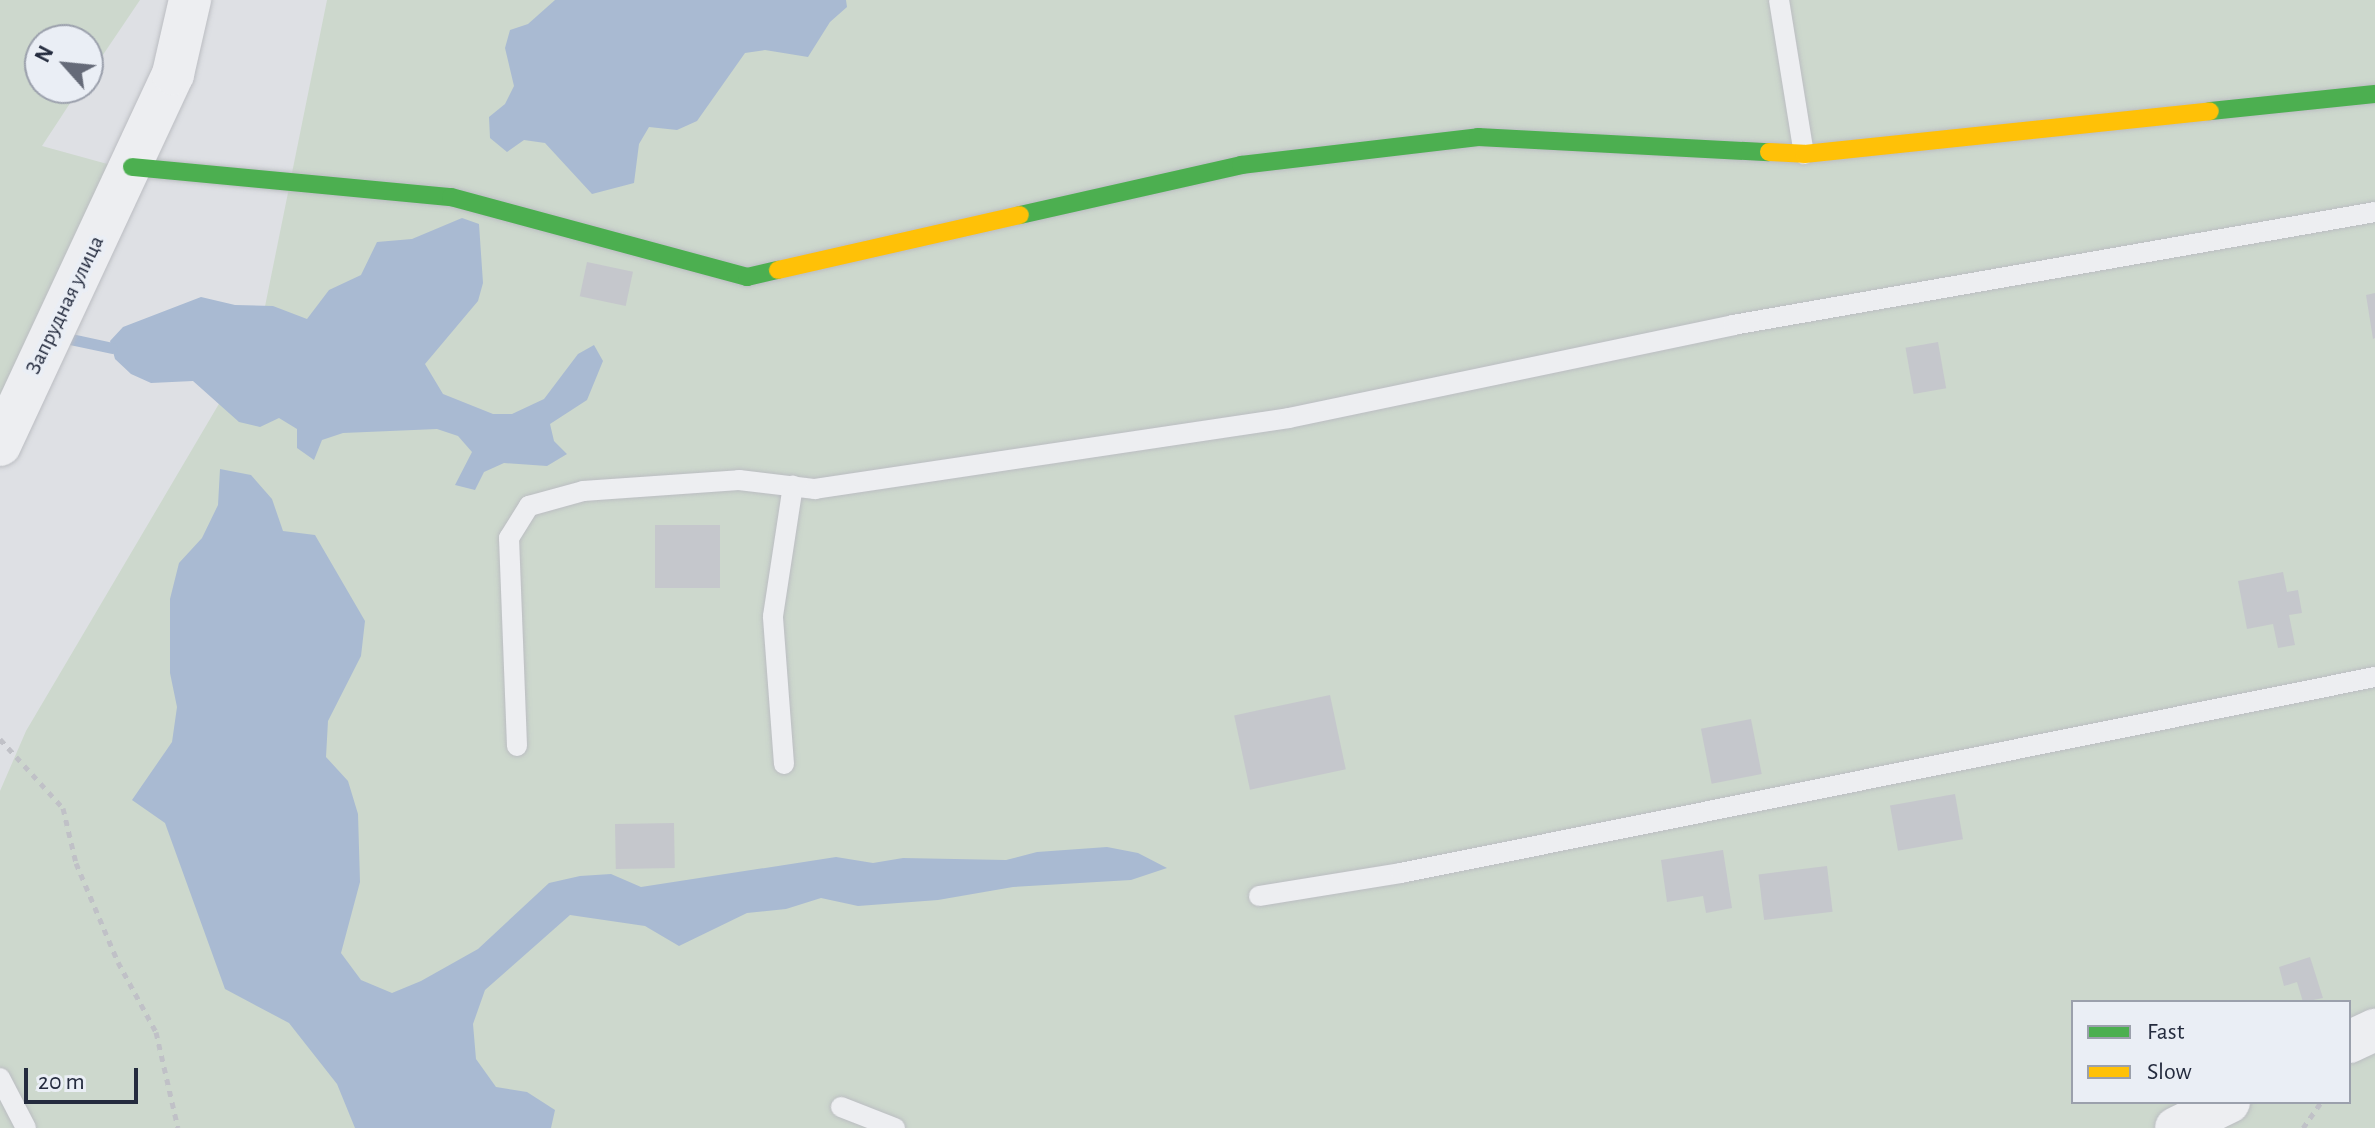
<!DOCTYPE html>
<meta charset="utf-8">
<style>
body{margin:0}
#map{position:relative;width:2375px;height:1128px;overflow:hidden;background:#dee0e4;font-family:"Alegreya Sans",sans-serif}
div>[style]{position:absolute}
.green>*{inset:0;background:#cdd8cd}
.water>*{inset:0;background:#a9bad2}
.stream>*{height:11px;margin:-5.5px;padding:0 5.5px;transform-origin:5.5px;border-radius:5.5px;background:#a9bad2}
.building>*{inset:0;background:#c5c7cc;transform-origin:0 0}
.path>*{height:5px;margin-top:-2.5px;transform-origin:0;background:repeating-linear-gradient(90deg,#c0c1c7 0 6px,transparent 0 12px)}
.roads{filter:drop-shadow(0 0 2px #bbbdc2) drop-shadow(0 0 2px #bbbdc2)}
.lane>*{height:20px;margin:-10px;padding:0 10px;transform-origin:10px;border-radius:10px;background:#edeef1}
.street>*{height:42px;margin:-21px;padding:0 21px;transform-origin:21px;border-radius:21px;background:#edeef1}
.fast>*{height:18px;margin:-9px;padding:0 9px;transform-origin:9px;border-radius:9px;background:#4caf50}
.slow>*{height:18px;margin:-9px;padding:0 9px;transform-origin:9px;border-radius:9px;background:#ffc107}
span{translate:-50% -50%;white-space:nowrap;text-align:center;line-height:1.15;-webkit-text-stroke:8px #eaeef5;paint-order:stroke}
.street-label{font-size:22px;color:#242b3e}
.legend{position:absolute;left:2071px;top:1000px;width:280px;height:104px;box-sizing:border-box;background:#eaeef5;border:2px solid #9ba0ac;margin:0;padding:10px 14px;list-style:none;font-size:24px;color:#242b3e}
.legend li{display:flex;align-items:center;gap:16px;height:40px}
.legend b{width:40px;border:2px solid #9ba0ac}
.north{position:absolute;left:24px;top:24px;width:80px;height:80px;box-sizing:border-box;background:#eaeef5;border:2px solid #9ba0ac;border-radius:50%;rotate:297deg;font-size:22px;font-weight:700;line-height:32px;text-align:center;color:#242b3e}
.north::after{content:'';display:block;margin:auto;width:28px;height:36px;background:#656a78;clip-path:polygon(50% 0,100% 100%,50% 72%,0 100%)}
.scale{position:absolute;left:24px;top:1068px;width:114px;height:36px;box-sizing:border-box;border:4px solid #242b3e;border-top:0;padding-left:10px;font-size:24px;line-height:28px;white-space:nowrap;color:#242b3e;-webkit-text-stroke:6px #eaeef5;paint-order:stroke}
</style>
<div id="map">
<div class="green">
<i style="clip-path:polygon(0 0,140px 0,88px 77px,88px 40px,40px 40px,40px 88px,80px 88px,42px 146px,111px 165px,0 400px)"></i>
<i style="clip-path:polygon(evenodd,327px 0,2375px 0,2375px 1128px,0 1128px,0 791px,26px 731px,259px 336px,327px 0,2073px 1002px,2349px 1002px,2349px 1102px,2073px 1102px,2073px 1002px)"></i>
</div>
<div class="water">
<i style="clip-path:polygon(555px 0,846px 0,847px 7px,830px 22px,808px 57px,765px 50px,745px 53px,697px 121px,677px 130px,649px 127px,639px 144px,634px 183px,592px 194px,545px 143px,524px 140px,507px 152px,490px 138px,489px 117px,505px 104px,514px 86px,505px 48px,510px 30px,528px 24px)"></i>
<i style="clip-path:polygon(462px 218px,479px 224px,483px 283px,478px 301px,425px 364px,443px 394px,493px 414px,512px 414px,544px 399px,578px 354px,594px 345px,603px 361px,587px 400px,550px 424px,554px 441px,567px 454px,547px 466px,504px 463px,484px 472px,475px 490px,455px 485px,472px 452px,458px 436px,437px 429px,343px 433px,322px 440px,314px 460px,297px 448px,297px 429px,279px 418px,260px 427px,239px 422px,193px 381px,151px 383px,131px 374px,115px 359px,110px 341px,123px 327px,201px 297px,235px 305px,273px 306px,307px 319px,329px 290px,361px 275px,377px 242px,412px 239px)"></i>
<i style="clip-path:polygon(220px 469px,251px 475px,272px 499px,283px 531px,315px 535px,365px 621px,361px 656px,328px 721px,326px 757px,348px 781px,358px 814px,360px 882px,341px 953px,361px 980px,392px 993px,421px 981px,478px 949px,549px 883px,580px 876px,611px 874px,641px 887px,836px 857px,873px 863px,903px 858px,1006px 860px,1037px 852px,1107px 847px,1138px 853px,1167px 868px,1131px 880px,1013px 887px,938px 900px,858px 906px,821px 898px,786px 909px,747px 913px,679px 946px,645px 926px,570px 915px,485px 990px,473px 1024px,476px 1059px,496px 1087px,527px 1092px,555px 1110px,551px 1128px,355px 1128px,337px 1084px,289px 1023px,225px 989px,165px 823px,132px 800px,172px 742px,177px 707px,170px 673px,170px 599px,179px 563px,202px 538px,218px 505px)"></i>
</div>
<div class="stream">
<i style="left:61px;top:337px;width:52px;rotate:12.2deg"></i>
</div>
<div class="building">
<i style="left:587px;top:262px;width:47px;height:35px;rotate:12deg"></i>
<i style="clip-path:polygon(2375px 293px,2375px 338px,2373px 339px,2366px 295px)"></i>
<i style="left:1938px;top:342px;width:47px;height:33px;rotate:80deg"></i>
<i style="left:655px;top:525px;width:65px;height:63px"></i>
<i style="clip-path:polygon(2283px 572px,2287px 592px,2298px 590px,2302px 613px,2289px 615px,2295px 645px,2278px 648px,2273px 624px,2247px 629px,2238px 581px)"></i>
<i style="left:1330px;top:695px;width:76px;height:98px;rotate:78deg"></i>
<i style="left:1751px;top:719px;width:56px;height:51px;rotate:79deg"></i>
<i style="left:1955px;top:794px;width:46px;height:66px;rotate:80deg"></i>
<i style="left:674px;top:823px;width:45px;height:59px;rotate:89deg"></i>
<i style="clip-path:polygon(1723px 850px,1732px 908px,1706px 913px,1703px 896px,1667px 902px,1661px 860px)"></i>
<i style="left:1827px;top:866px;width:46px;height:69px;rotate:83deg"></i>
<i style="clip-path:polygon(2310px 957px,2323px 998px,2303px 1002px,2297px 982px,2284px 986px,2279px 967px)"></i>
</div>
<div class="path">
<i style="left:0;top:739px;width:93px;rotate:47.6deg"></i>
<i style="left:63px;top:808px;width:57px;rotate:76.7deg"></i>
<i style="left:76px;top:863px;width:108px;rotate:67deg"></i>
<i style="left:118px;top:962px;width:80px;rotate:61.5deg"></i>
<i style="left:156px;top:1032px;width:98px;rotate:77.1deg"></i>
<i style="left:2303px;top:1128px;width:32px;rotate:-55deg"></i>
</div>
<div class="roads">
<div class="lane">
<i style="left:1779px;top:0;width:156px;rotate:80.8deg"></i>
<i style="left:517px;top:746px;width:208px;rotate:-92.2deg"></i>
<i style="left:509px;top:538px;width:38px;rotate:-58deg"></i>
<i style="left:529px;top:506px;width:56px;rotate:-15.5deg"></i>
<i style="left:583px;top:491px;width:156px;rotate:-4deg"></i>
<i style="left:739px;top:480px;width:77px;rotate:6.8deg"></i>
<i style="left:815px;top:489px;width:479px;rotate:-8.5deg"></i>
<i style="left:1289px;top:418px;width:454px;rotate:-11.8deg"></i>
<i style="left:1733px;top:325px;width:652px;rotate:-9.98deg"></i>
<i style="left:784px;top:764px;width:148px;rotate:-94.3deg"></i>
<i style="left:773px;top:616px;width:132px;rotate:-81.3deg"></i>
<i style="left:1259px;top:896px;width:144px;rotate:-9.2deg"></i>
<i style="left:1401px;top:873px;width:994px;rotate:-11.38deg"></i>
<i style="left:0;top:1078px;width:56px;rotate:62.5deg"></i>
<i style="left:841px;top:1107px;width:58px;rotate:21.3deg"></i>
</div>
<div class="street">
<i style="left:0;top:445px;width:409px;rotate:-65deg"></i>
<i style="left:173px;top:74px;width:76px;rotate:-77.1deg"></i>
<i style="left:2349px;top:1042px;width:29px;rotate:-25deg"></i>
<i style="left:2176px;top:1128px;width:59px;rotate:-26.1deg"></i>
</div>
<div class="fast">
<i style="left:2210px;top:111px;width:166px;rotate:-5.9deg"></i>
<i style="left:132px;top:167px;width:320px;rotate:5.4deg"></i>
<i style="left:451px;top:197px;width:307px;rotate:15.1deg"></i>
<i style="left:747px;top:277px;width:32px;rotate:-13deg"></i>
<i style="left:1020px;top:215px;width:227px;rotate:-12.7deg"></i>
<i style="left:1241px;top:165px;width:239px;rotate:-6.7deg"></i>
<i style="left:1478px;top:137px;width:291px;rotate:3deg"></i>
</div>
<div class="slow">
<i style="left:1769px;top:152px;width:35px;rotate:3deg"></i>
<i style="left:1804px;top:154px;width:408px;rotate:-6deg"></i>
<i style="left:778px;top:270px;width:248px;rotate:-12.8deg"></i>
</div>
</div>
<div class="street-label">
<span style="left:65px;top:305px;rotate:-64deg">Запрудная улица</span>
</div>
<ul class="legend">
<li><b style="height:10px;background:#4caf50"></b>Fast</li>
<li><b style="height:10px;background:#ffc107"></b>Slow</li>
</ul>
<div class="north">N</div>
<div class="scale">20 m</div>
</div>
